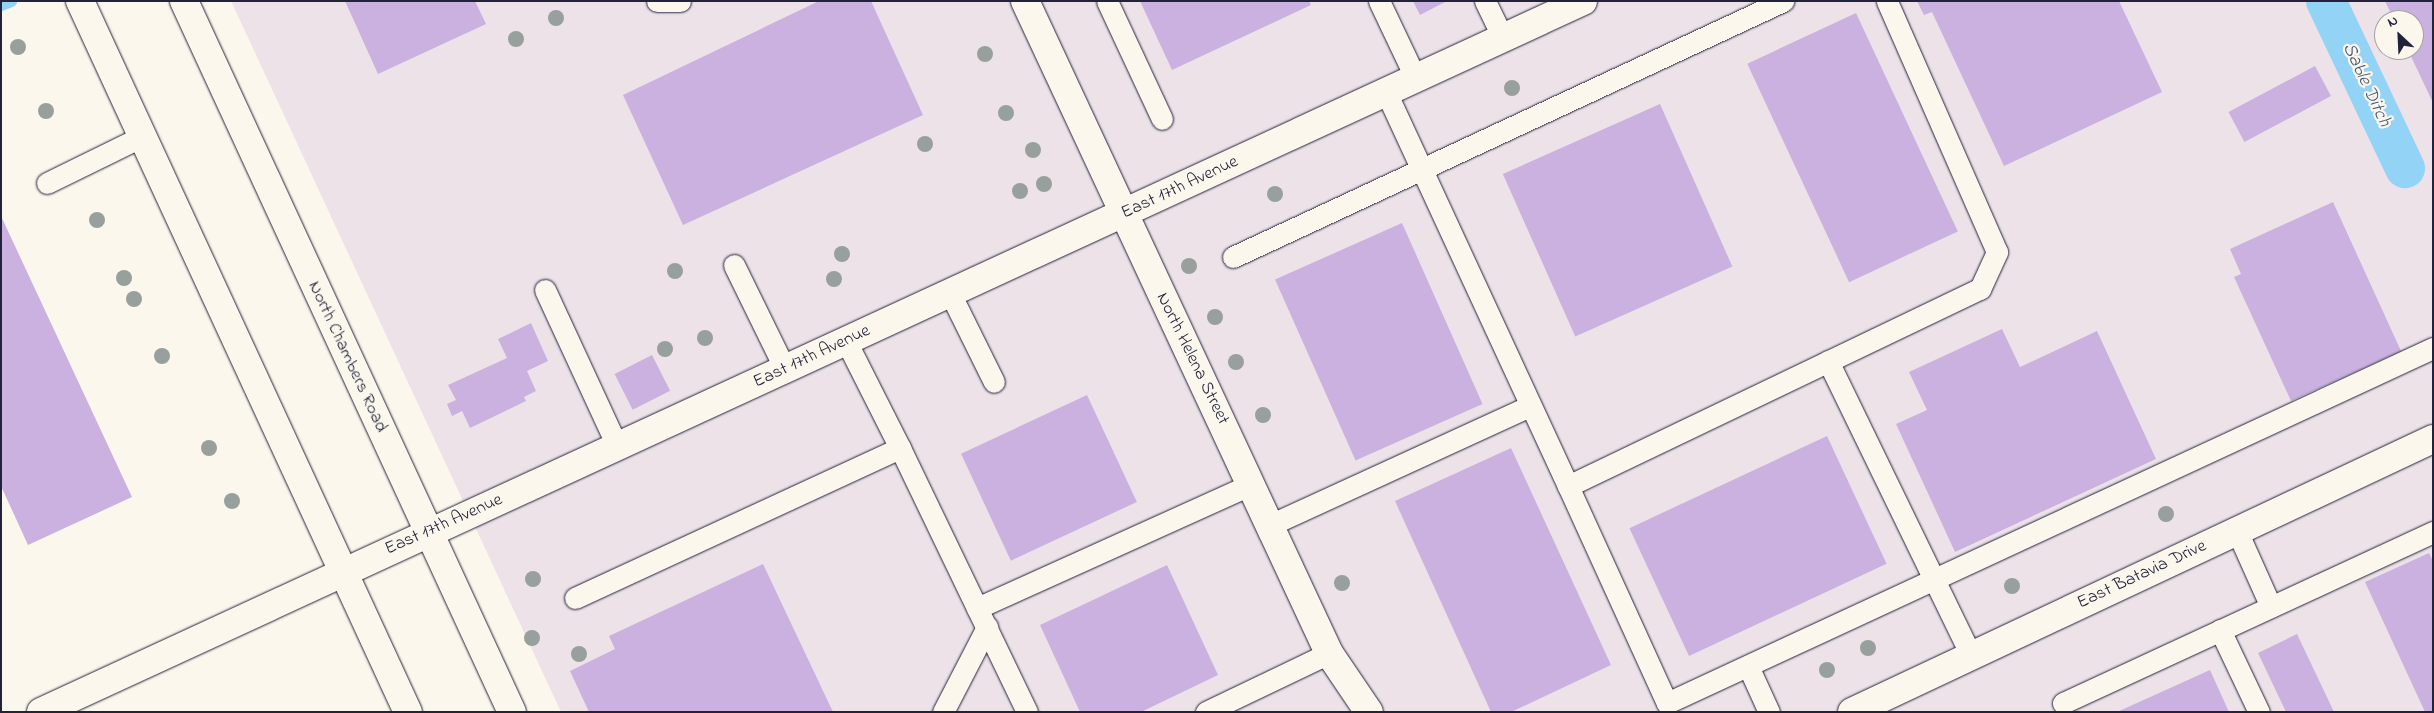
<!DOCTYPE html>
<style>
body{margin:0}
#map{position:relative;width:2434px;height:713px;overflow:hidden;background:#fbf7ec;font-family:"Indie Flower",sans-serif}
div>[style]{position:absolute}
.built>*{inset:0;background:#ede2e8}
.stream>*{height:11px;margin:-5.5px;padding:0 5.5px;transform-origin:5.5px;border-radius:5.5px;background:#93d3f5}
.canal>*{height:40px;margin:-20px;padding:0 20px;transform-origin:20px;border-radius:20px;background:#93d3f5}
.building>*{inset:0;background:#cbb1e0;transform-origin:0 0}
.roads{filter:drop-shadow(0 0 1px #22223b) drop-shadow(0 0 1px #22223b)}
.lane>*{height:21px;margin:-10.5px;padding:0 10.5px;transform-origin:10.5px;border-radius:10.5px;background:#fbf7ec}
.street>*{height:28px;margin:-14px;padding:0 14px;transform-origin:14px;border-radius:14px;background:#fbf7ec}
.secondary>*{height:28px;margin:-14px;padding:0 14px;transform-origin:14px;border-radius:14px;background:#fbf7ec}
.trees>*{width:16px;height:16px;margin:-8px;border-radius:50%;background:#97a09c}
span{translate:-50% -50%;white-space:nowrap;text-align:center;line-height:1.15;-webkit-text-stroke:4.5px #fbf7ec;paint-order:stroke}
.street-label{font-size:18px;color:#22223b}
.water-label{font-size:19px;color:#445773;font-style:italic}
.frame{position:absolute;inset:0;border:2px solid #22223b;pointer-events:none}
.north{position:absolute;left:2374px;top:10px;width:50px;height:50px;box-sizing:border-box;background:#fbf7ec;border:1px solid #a4a2a5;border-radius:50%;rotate:335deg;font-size:14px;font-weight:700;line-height:20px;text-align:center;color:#22223b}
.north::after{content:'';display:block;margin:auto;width:18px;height:22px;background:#22223b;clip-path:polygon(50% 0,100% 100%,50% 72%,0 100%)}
</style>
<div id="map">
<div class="built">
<i style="clip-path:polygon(evenodd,231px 1px,2433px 1px,2433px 712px,561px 712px,231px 1px,2384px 20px,2414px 20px,2414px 50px,2384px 50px,2384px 20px)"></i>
</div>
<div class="stream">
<i style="left:1px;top:5px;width:11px;rotate:-22deg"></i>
</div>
<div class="canal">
<i style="left:2326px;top:1px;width:185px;rotate:64.7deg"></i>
</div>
<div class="building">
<i style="clip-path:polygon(345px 1px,475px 1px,486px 24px,378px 74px)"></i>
<i style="clip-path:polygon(819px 1px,871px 1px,923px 115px,683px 225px,623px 95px)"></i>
<i style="clip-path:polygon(1140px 1px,1309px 1px,1311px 5px,1172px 70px)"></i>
<i style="clip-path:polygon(1413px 1px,1447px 1px,1420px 15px)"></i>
<i style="clip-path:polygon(1917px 1px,2119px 1px,2162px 92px,2004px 166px,1932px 12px,1924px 15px)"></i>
<i style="clip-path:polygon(2385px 1px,2433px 1px,2433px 103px,2408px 50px,2414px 50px,2414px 20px,2394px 20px)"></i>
<i style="left:1856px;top:13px;width:241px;height:120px;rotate:65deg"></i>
<i style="left:2315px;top:66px;width:34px;height:98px;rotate:62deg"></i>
<i style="left:1660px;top:104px;width:178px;height:172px;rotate:66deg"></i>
<i style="clip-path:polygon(2333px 202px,2401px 351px,2291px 401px,2234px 277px,2241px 274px,2230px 249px)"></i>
<i style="clip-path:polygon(1px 216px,132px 497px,28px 545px,1px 486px)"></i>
<i style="left:1402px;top:223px;width:198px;height:139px;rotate:66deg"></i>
<i style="clip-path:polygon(531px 323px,548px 361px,527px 371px,536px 391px,524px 397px,526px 401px,470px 428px,462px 411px,452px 416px,447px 404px,456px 400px,448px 385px,507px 358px,498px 339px)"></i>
<i style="clip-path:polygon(2002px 329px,2020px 367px,2097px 331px,2156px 459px,1955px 552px,1896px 424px,1927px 410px,1909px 372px)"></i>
<i style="left:652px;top:355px;width:40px;height:42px;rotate:63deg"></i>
<i style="left:1087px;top:395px;width:118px;height:139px;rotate:65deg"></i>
<i style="left:1827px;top:436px;width:141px;height:218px;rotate:65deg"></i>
<i style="clip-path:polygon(1511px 448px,1611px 665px,1511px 712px,1491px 712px,1395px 501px)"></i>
<i style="clip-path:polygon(2429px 553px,2433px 561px,2433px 712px,2425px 712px,2365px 582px)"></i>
<i style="clip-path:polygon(763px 564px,833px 712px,589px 712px,570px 671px,615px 649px,609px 636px)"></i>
<i style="clip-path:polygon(1167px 565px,1218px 675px,1141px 712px,1080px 712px,1040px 625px)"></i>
<i style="clip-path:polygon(2297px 634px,2334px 712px,2286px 712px,2258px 653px)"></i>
<i style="clip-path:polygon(2210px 670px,2229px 712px,2117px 712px)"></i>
</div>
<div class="roads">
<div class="lane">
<i style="left:657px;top:1px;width:23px"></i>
<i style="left:1107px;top:1px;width:130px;rotate:65deg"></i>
<i style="left:1379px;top:1px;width:86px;rotate:64.6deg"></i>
<i style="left:1485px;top:1px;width:41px;rotate:64.1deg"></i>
<i style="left:1386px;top:92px;width:434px;rotate:65.2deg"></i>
<i style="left:1568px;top:486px;width:457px;rotate:-25.6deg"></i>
<i style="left:1980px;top:289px;width:41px;rotate:-65.3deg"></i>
<i style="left:1997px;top:252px;width:274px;rotate:-113.7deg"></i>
<i style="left:47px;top:183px;width:105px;rotate:-26.1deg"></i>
<i style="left:1233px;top:257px;width:607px;rotate:-24.96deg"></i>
<i style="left:734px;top:265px;width:116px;rotate:63.9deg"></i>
<i style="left:545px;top:290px;width:172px;rotate:65.2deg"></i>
<i style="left:950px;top:293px;width:99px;rotate:63.7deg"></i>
<i style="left:846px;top:341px;width:120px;rotate:63.2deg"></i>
<i style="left:1828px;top:361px;width:328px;rotate:64.1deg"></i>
<i style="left:1568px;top:486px;width:239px;rotate:65.5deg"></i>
<i style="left:1667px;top:703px;width:844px;rotate:-24.87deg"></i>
<i style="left:1270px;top:525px;width:286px;rotate:-24.6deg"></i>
<i style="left:2237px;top:531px;width:83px;rotate:65.9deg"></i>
<i style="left:575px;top:598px;width:358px;rotate:-24.8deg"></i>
<i style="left:900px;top:448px;width:293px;rotate:64.3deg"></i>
<i style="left:977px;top:608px;width:301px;rotate:-24.3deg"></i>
<i style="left:2220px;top:630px;width:91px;rotate:64.6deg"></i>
<i style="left:1748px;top:666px;width:51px;rotate:65.5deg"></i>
<i style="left:2063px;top:703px;width:408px;rotate:-24.8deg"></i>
<i style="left:943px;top:712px;width:96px;rotate:-62.6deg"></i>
<i style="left:1206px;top:712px;width:136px;rotate:-25.6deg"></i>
</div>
<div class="street">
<i style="left:1025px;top:1px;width:719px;rotate:65deg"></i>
<i style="left:1329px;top:653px;width:71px;rotate:55.9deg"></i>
<i style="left:41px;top:712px;width:1698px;rotate:-24.75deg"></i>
<i style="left:1852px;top:712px;width:642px;rotate:-25.17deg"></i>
</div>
<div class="secondary">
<i style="left:80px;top:1px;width:783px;rotate:65.24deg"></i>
<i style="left:184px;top:1px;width:783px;rotate:65.24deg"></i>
</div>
</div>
<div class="trees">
<i style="left:556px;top:18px"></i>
<i style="left:516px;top:39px"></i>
<i style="left:18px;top:47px"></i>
<i style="left:985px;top:54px"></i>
<i style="left:1512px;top:88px"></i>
<i style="left:46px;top:111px"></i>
<i style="left:1006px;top:113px"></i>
<i style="left:925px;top:144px"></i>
<i style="left:1033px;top:150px"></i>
<i style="left:1044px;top:184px"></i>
<i style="left:1020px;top:191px"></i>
<i style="left:1275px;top:194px"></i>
<i style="left:97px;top:220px"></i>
<i style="left:842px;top:254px"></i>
<i style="left:1189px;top:266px"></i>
<i style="left:675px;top:271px"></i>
<i style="left:124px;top:278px"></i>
<i style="left:834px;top:279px"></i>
<i style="left:134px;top:299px"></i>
<i style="left:1215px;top:317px"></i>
<i style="left:705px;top:338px"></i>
<i style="left:665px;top:349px"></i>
<i style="left:162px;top:356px"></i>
<i style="left:1236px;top:362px"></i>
<i style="left:1263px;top:415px"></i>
<i style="left:209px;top:448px"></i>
<i style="left:232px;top:501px"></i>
<i style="left:2166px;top:514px"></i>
<i style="left:533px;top:579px"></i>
<i style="left:1342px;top:583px"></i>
<i style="left:2012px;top:586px"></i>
<i style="left:532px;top:638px"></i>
<i style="left:1868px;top:648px"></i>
<i style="left:579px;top:654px"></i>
<i style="left:1827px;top:670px"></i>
</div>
<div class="street-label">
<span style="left:1180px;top:188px;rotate:-25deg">East 17th Avenue</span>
<span style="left:347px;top:357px;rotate:65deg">North Chambers Road</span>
<span style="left:812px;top:357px;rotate:-25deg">East 17th Avenue</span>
<span style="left:1192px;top:359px;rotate:64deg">North Helena Street</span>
<span style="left:444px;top:525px;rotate:-24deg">East 17th Avenue</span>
<span style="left:2142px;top:575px;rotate:-25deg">East Batavia Drive</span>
</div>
<div class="water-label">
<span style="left:2366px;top:85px;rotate:65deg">Sable Ditch</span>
</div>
<div class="frame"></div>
<div class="north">N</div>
</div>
